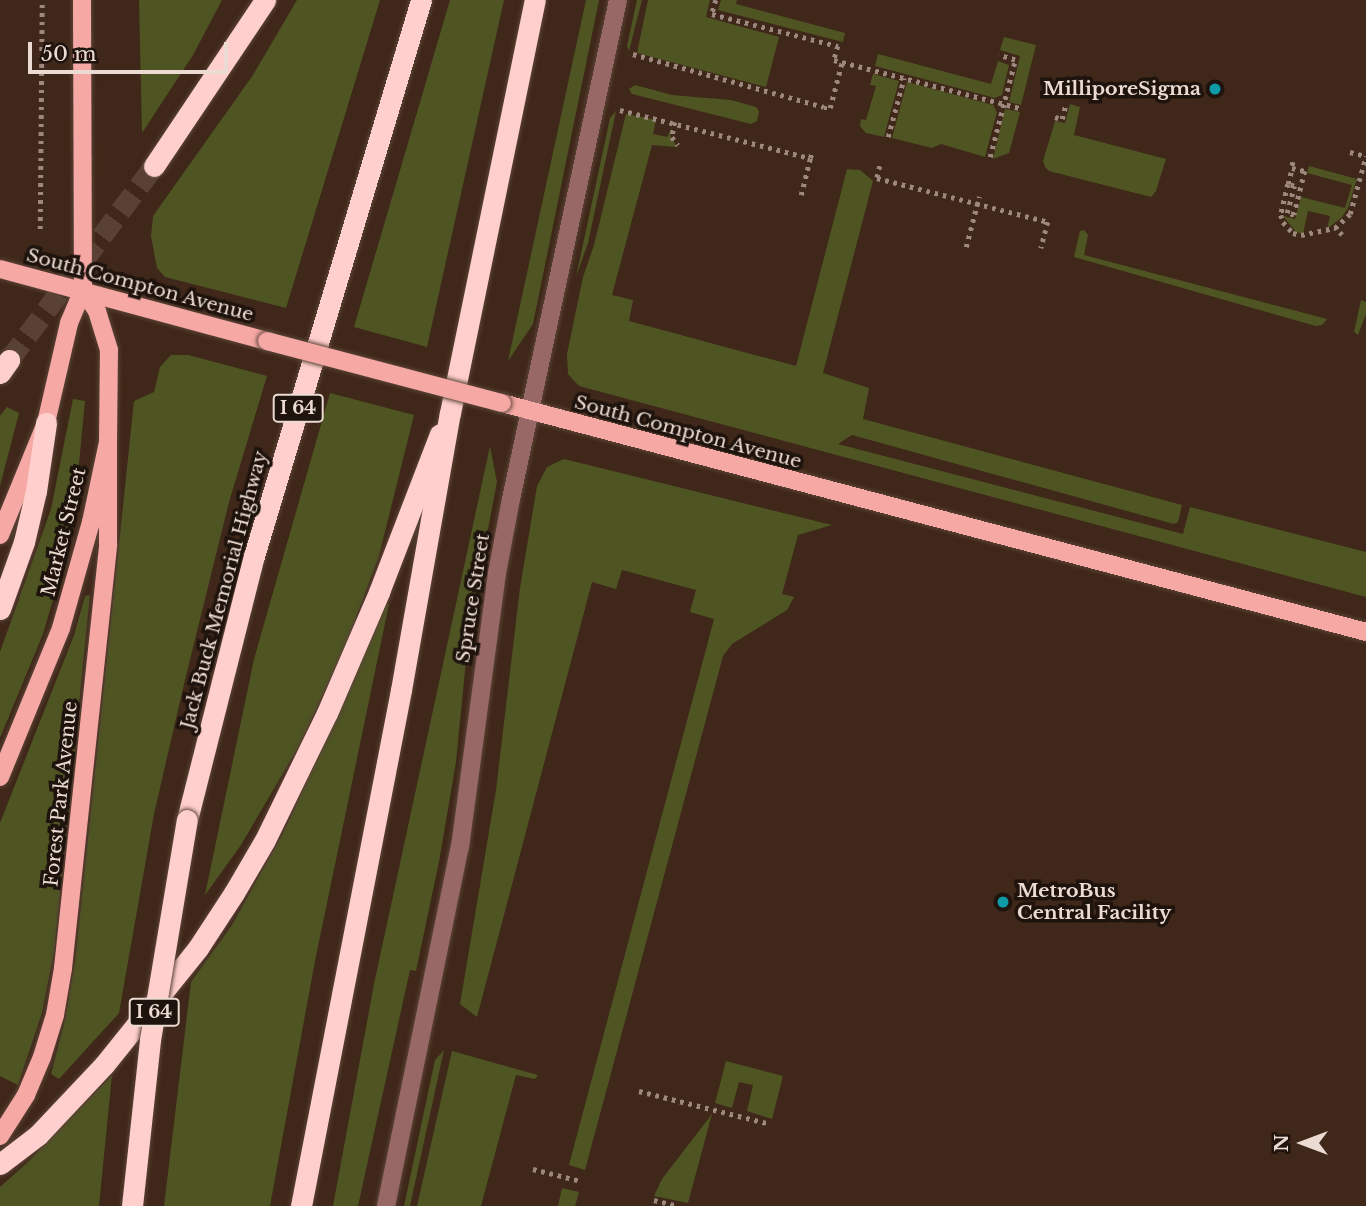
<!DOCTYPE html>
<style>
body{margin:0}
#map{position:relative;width:1366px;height:1206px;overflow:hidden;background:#3f2719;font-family:"Libre Baskerville",serif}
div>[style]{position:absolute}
.green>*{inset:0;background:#4e5522}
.highway-tunnel>*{height:21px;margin-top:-10.5px;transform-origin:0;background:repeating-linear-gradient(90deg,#594235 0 21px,transparent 0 31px)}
.path>*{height:4.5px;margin-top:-2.25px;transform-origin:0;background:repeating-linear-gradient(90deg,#9c887d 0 3.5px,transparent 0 8.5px)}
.roads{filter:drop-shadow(0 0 2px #5b4437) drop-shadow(0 0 2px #5b4437)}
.minor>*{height:18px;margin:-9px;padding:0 9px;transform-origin:9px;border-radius:9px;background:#986867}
.major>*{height:18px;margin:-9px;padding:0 9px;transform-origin:9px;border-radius:9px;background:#f6a8a5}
.highway>*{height:21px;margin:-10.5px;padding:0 10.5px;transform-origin:10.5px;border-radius:10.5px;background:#ffcfcd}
.bridges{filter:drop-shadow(0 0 2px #5b4437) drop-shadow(0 0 2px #5b4437)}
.major-bridge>*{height:18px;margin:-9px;padding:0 9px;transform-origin:9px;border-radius:9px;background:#f6a8a5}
.highway-bridge>*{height:21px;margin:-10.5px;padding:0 10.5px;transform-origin:10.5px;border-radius:10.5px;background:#ffcfcd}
.dots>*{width:19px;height:19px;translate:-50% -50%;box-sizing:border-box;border:4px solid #1e130d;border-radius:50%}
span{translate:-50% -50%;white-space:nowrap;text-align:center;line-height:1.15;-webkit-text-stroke:7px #1e130d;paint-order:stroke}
.shield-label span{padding:2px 5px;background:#1e130d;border:2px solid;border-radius:5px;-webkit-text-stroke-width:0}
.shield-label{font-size:18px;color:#ebdbd2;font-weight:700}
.poi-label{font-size:19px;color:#ebdbd2;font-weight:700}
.right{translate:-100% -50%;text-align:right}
.left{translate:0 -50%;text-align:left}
.street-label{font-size:19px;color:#ebdbd2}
.north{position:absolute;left:1268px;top:1108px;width:70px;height:70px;-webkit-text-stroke:5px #1e130d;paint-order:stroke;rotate:270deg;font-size:19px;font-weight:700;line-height:28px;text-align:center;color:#ebdbd2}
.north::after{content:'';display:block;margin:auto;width:24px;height:32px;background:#ebdbd2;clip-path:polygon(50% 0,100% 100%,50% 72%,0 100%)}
.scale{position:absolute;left:28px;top:42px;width:200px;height:32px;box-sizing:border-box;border:4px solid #ebdbd2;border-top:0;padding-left:9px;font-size:21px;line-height:24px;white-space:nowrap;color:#ebdbd2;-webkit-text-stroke:5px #1e130d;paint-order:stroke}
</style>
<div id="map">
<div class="green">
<i style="clip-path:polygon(139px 0,222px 0,193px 55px,142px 133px)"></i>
<i style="clip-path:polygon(297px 0,380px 0,286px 308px,165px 277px,157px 268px,151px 236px,153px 216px,253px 75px)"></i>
<i style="clip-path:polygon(450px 0,504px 0,427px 347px,354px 327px)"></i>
<i style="clip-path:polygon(586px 0,599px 0,533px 324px,508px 361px)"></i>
<i style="clip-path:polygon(637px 0,642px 0,629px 51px,627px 46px)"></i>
<i style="clip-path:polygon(648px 0,710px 0,706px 17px,779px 37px,766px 87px,637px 53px)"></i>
<i style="clip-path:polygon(721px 0,737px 0,736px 4px,845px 33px,843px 42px,718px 10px)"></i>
<i style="clip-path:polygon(1004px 37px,1036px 45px,1021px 105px,1009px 102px,1020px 56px,1000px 50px)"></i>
<i style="clip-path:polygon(878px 54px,991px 84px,998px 61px,1009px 65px,1002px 95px,995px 98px,875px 66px)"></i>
<i style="clip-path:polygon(873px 74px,899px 81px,884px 137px,866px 133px,860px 126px,861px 119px,866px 120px,876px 86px,870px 85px)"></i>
<i style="clip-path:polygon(907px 82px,993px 105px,997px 112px,985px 157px,941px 144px,932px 148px,892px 138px)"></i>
<i style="clip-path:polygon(635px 85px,672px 95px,731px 100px,756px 107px,759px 111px,757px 121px,751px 124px,632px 94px,629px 89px)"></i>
<i style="clip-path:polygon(1070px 104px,1080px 107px,1074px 135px,1166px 159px,1156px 191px,1151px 197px,1049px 171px,1045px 167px,1043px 161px,1055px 121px,1065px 123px)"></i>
<i style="clip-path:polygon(1005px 109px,1020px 112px,1009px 153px,993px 159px)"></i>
<i style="clip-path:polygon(616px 111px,588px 243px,576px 277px,610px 118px)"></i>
<i style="clip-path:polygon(626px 114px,656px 120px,653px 134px,667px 137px,672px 127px,670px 135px,677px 147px,652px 145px,612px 295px,633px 300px,629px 321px,796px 366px,847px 169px,860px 170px,873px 181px,823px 373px,869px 388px,863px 419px,1182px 505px,1178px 522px,1174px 524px,852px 435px,838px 444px,1183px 534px,1190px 507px,1366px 552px,1366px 597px,579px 386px,568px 374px,567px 354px,583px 277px,594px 245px)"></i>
<i style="clip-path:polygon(1309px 166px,1357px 179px,1348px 208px,1342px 217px,1327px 229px,1330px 216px,1308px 211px,1303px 234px,1296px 232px,1283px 216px,1295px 219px,1301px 197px,1345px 208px,1352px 185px,1307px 173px)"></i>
<i style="clip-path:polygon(1084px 230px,1088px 235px,1084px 255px,1327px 319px,1322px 325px,1316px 326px,1074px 257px,1080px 231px)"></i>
<i style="clip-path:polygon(1361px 300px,1366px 302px,1366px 314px,1358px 335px,1354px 332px)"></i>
<i style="clip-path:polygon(171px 355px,188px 355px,267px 376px,229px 502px,184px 684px,154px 814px,119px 1013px,59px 1079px,51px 1074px,65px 1020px,75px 962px,134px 401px,154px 392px,160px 367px)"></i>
<i style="clip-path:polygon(330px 393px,414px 415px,379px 556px,343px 652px,299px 746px,241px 845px,205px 895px,254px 659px)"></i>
<i style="clip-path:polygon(73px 399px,85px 401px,77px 484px,61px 572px,43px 634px,0 738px,0 652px,51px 509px)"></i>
<i style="clip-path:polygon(7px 407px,19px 413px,0 486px,0 416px)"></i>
<i style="clip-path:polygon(490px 446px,497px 482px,469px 629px,456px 762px,439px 862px,416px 971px,410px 970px,358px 1206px,333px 1206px,374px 984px)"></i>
<i style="clip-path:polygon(564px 459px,832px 525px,798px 535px,782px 594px,794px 597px,787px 610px,732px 644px,723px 656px,585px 1170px,569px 1165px,714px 619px,690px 612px,696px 590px,622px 570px,616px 589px,592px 582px,477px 1017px,460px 1004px,496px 790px,520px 588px,537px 486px,547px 467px)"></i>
<i style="clip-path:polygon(90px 595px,54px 952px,42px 1013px,18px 1085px,0 1076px,0 823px,74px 635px,85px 596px)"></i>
<i style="clip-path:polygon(384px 604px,389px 604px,315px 961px,270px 1206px,164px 1206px,191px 982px,232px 925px,283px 833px,349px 690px)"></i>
<i style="clip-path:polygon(444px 1050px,410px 1206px,404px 1206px,435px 1060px)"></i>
<i style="clip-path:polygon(452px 1051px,538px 1075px,535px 1079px,516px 1075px,481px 1206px,417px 1206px)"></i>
<i style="clip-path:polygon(726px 1061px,783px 1076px,772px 1119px,747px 1111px,753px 1085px,739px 1082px,732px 1108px,715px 1103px)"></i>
<i style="clip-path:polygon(112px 1075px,99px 1206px,0 1206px,0 1187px,29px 1161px)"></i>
<i style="clip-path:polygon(712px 1114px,688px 1203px,654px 1196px,662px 1179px)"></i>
<i style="clip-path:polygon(562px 1188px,579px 1192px,575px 1206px,558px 1206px)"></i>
</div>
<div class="highway-tunnel">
<i style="left:9px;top:360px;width:242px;rotate:-53.2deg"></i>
</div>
<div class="path">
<i style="left:716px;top:0;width:15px;rotate:106deg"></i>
<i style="left:712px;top:14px;width:130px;rotate:14.3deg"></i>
<i style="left:838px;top:46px;width:15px;rotate:106deg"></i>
<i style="left:834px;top:60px;width:192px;rotate:14.5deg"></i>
<i style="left:633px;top:54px;width:198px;rotate:15.5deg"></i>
<i style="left:824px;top:108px;width:6px"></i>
<i style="left:830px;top:108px;width:48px;rotate:-75.4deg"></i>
<i style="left:620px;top:110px;width:196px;rotate:14.2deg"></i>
<i style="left:810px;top:158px;width:5px;rotate:-68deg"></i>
<i style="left:1055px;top:117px;width:7px;rotate:16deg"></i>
<i style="left:1062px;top:119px;width:16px;rotate:-76deg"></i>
<i style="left:675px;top:122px;width:15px;rotate:101deg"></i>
<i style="left:672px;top:137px;width:10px;rotate:53deg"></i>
<i style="left:888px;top:137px;width:61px;rotate:-74.8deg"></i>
<i style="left:1350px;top:152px;width:16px;rotate:14deg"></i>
<i style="left:990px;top:157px;width:100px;rotate:-75.5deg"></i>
<i style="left:1015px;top:60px;width:17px;rotate:-163deg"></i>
<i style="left:1293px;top:162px;width:6px;rotate:99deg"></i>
<i style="left:1292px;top:168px;width:13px;rotate:13deg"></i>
<i style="left:1305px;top:171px;width:45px;rotate:104deg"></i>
<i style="left:1294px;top:215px;width:7px;rotate:-164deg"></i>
<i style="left:1287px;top:213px;width:28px;rotate:-75deg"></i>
<i style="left:1294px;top:186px;width:6px;rotate:-162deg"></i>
<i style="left:1288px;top:184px;width:32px;rotate:103deg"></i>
<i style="left:1281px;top:215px;width:7px;rotate:74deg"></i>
<i style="left:1283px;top:222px;width:15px;rotate:48deg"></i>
<i style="left:1293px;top:233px;width:8px;rotate:14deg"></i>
<i style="left:1301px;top:235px;width:35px;rotate:-12deg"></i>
<i style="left:880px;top:166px;width:12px;rotate:104deg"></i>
<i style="left:877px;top:178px;width:177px;rotate:14.4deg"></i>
<i style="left:1048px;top:222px;width:27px;rotate:105deg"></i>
<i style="left:1288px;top:184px;width:16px;rotate:-76deg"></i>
<i style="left:801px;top:195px;width:38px;rotate:-76deg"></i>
<i style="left:40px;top:229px;width:229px;rotate:-89.5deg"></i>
<i style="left:1342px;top:235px;width:10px;rotate:-135deg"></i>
<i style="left:1335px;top:228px;width:21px;rotate:-43deg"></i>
<i style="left:1350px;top:214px;width:60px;rotate:-74.6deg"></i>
<i style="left:966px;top:247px;width:52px;rotate:-75.4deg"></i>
<i style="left:639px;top:1091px;width:135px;rotate:14.1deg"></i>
<i style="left:533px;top:1169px;width:49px;rotate:14deg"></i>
<i style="left:654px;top:1200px;width:25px;rotate:14deg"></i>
</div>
<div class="roads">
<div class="minor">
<i style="left:386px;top:1206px;width:367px;rotate:-78.4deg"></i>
<i style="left:460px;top:847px;width:276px;rotate:-82.3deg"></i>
<i style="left:497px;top:573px;width:75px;rotate:-79.3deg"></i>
<i style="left:511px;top:499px;width:510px;rotate:-77.9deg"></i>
</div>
<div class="major">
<i style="left:0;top:269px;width:277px;rotate:15.1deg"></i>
<i style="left:502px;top:403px;width:894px;rotate:14.84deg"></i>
<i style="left:0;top:535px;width:121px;rotate:-67.7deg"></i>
<i style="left:46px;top:423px;width:103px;rotate:-77deg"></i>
<i style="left:69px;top:323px;width:36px;rotate:-67deg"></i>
<i style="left:83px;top:290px;width:290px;rotate:-90.2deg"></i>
<i style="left:0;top:777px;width:161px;rotate:-67.7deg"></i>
<i style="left:61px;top:628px;width:110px;rotate:-74.2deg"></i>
<i style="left:91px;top:522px;width:82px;rotate:-78deg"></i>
<i style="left:108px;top:442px;width:92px;rotate:-89.4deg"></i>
<i style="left:109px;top:350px;width:41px;rotate:-107.1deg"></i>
<i style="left:97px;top:311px;width:25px;rotate:-124deg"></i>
<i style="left:0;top:1136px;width:49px;rotate:-57.6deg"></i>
<i style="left:26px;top:1095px;width:41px;rotate:-67.2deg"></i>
<i style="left:42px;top:1057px;width:44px;rotate:-72.8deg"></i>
<i style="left:55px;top:1015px;width:48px;rotate:-80.3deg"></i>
<i style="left:63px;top:968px;width:426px;rotate:-83.9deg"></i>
<i style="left:108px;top:544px;width:102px;rotate:-90deg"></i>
</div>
<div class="highway">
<i style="left:154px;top:166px;width:200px;rotate:-56.2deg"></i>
<i style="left:0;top:373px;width:16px;rotate:-55deg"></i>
<i style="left:0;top:609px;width:71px;rotate:-70.3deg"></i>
<i style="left:24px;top:542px;width:52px;rotate:-76.8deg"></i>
<i style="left:36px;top:491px;width:69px;rotate:-81.6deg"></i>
<i style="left:187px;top:820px;width:272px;rotate:-75.8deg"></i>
<i style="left:254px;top:556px;width:581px;rotate:-73.28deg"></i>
<i style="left:0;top:1164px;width:48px;rotate:-37.3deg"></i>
<i style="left:38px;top:1135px;width:96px;rotate:-46.7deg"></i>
<i style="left:104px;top:1065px;width:150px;rotate:-51.2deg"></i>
<i style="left:198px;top:948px;width:66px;rotate:-56.8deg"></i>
<i style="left:234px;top:893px;width:61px;rotate:-59.7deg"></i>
<i style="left:265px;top:840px;width:141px;rotate:-64deg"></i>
<i style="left:327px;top:713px;width:132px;rotate:-66.7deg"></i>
<i style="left:379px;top:592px;width:169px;rotate:-68.9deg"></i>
<i style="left:301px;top:1206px;width:526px;rotate:-79.03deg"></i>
<i style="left:401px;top:690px;width:281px;rotate:-80deg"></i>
<i style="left:450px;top:413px;width:422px;rotate:-78.4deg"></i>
</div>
</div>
<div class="bridges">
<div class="major-bridge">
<i style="left:267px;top:341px;width:243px;rotate:14.8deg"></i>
</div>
<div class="highway-bridge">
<i style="left:132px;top:1206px;width:167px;rotate:-83.8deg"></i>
<i style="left:150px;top:1040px;width:223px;rotate:-80.5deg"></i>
</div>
</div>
<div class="dots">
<i style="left:1215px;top:89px;background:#0f9aa8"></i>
<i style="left:1003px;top:902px;background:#0f9aa8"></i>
</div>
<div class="shield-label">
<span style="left:298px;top:408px">I 64</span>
<span style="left:154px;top:1012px">I 64</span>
</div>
<div class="poi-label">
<span class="right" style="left:1201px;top:89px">MilliporeSigma</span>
<span class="left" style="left:1017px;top:902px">MetroBus<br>Central Facility</span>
</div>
<div class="street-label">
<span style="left:140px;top:285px;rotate:15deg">South Compton Avenue</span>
<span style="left:688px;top:432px;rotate:15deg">South Compton Avenue</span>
<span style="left:64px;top:532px;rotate:-76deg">Market Street</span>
<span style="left:224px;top:590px;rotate:-75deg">Jack Buck Memorial Highway</span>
<span style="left:473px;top:598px;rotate:-81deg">Spruce Street</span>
<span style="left:61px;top:794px;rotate:-84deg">Forest Park Avenue</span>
</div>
<div class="north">N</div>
<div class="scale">50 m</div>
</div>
